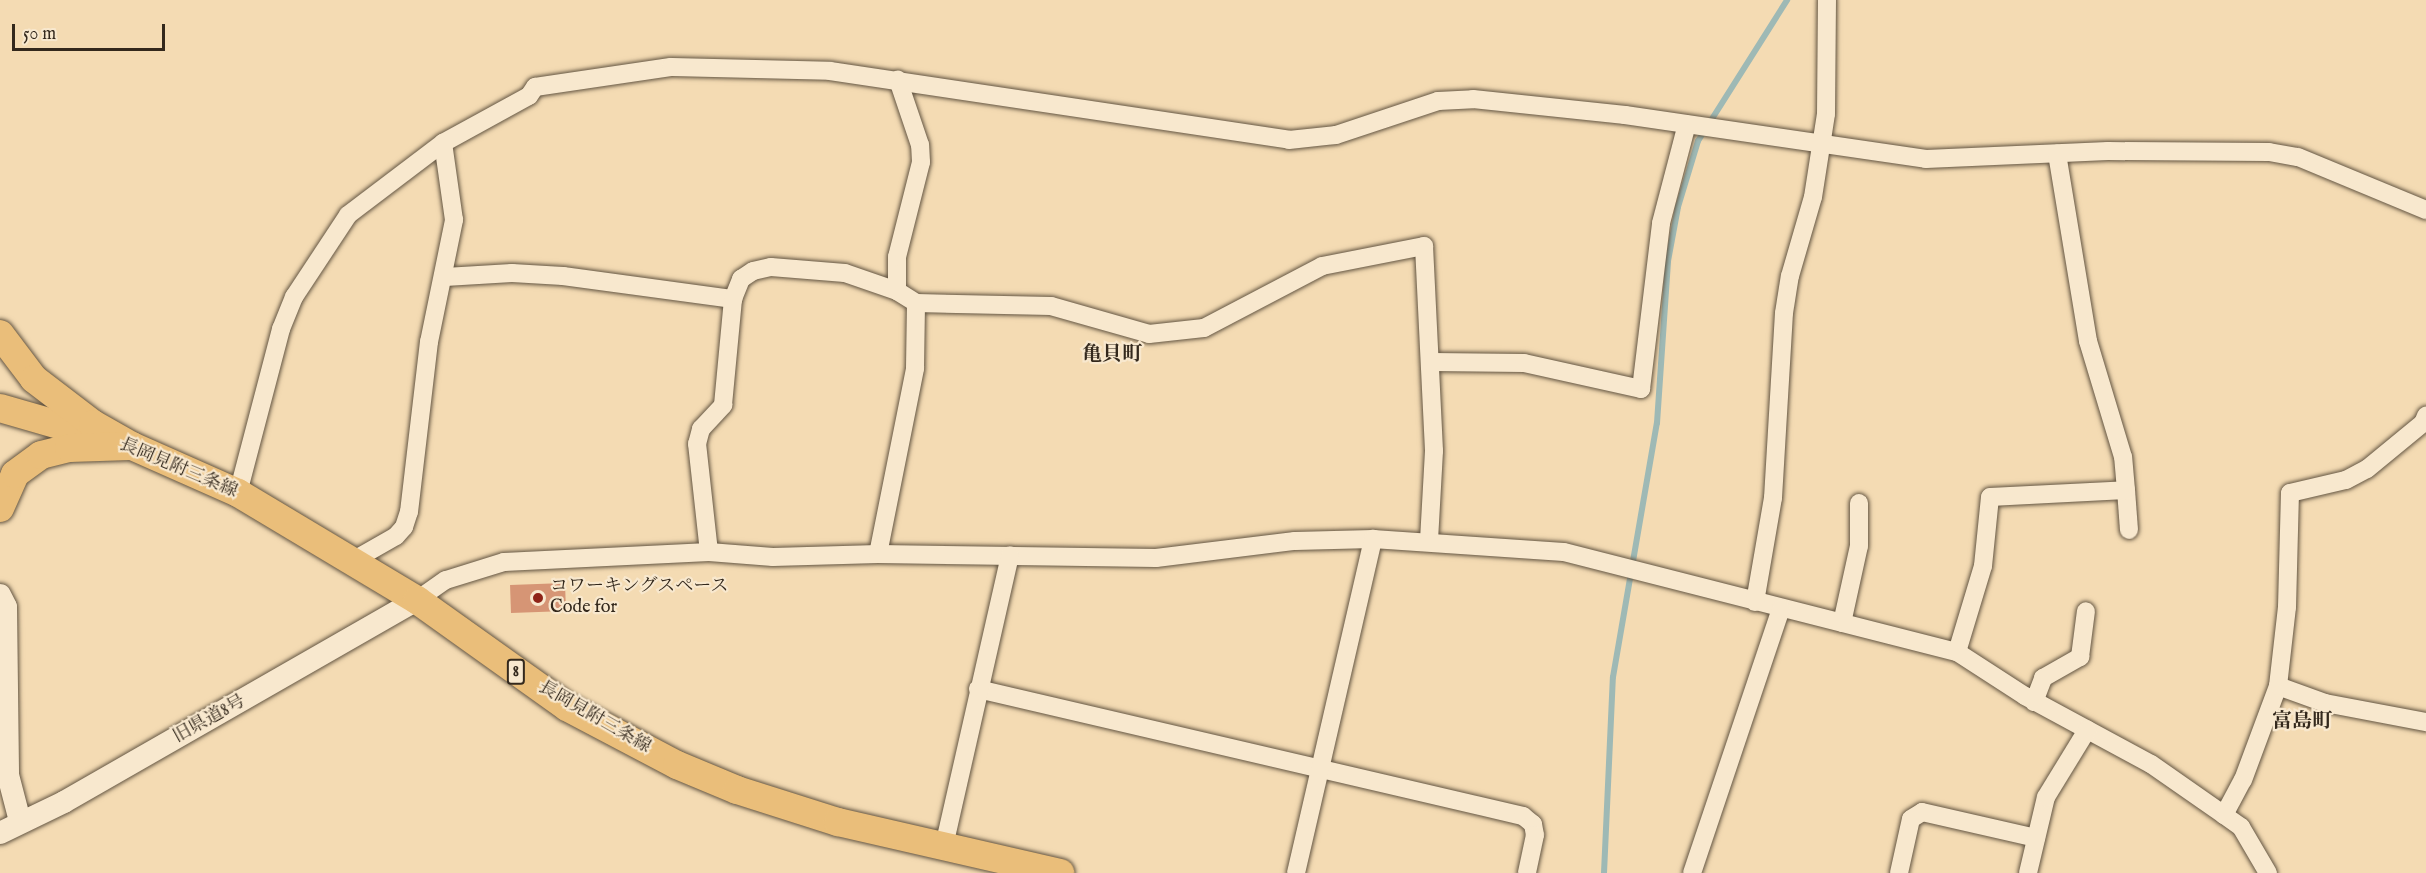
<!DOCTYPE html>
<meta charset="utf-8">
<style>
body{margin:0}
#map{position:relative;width:2426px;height:873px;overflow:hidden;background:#f4dbb3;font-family:"IM FELL English","Noto Serif JP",serif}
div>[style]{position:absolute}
.stream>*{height:6px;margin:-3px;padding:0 3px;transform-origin:3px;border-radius:3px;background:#9eb9b5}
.building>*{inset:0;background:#d69575;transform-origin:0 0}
.roads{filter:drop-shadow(0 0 2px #635542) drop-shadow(0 0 2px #635542)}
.minor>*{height:18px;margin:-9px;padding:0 9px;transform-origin:9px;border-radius:9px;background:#f8e8ce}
.tertiary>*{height:22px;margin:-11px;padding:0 11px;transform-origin:11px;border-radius:11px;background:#f8e8ce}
.primary>*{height:28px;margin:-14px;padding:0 14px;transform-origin:14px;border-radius:14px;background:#eabe7a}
.trunk>*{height:28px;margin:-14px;padding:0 14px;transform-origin:14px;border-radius:14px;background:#eabe7a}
.dots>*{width:16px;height:16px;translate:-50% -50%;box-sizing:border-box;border:3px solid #f8e8ce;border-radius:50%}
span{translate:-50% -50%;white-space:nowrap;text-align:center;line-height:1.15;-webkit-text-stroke:4.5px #f8e8ce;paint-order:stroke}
.shield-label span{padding:2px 4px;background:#f8e8ce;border:2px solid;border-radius:4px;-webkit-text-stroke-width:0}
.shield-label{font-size:16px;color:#33281c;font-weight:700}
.street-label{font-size:18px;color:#33281c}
.poi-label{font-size:18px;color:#33281c}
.left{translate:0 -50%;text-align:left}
.neighbourhood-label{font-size:20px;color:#33281c;font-weight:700}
.scale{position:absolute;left:12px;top:24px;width:153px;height:27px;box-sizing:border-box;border:3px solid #33281c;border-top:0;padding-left:8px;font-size:18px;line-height:21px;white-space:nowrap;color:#33281c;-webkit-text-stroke:4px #f8e8ce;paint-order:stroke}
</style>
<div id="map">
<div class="stream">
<i style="left:1604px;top:873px;width:196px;rotate:-87.4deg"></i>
<i style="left:1613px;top:677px;width:258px;rotate:-80.2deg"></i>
<i style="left:1657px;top:423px;width:162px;rotate:-86.1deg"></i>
<i style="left:1668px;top:261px;width:55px;rotate:-79.5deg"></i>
<i style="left:1678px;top:207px;width:69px;rotate:-73.1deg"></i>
<i style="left:1698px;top:141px;width:167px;rotate:-57.7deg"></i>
</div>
<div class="building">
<i style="left:565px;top:583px;width:28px;height:55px;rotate:88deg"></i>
</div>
<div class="roads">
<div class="minor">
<i style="left:445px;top:277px;width:67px;rotate:-3.4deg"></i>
<i style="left:512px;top:273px;width:51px;rotate:3.4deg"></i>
<i style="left:563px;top:276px;width:172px;rotate:7.7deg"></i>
<i style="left:733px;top:299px;width:22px;rotate:-68deg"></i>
<i style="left:741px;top:279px;width:14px;rotate:-34deg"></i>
<i style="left:753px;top:271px;width:18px;rotate:-13deg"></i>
<i style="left:771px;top:267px;width:74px;rotate:4.6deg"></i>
<i style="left:845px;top:273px;width:55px;rotate:19.1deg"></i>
<i style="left:897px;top:291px;width:22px;rotate:32deg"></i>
<i style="left:916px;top:303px;width:135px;rotate:1.3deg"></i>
<i style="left:1051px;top:306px;width:102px;rotate:15.9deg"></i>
<i style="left:1149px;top:334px;width:55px;rotate:-6.2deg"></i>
<i style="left:1204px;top:328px;width:133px;rotate:-27.7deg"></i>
<i style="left:1322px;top:266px;width:104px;rotate:-11.1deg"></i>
<i style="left:1424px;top:246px;width:205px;rotate:87.2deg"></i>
<i style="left:1434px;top:451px;width:90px;rotate:93.2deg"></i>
<i style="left:897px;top:291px;width:34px;rotate:-90deg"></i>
<i style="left:897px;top:257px;width:98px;rotate:-75.8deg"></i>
<i style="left:921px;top:162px;width:17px;rotate:-93deg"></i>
<i style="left:920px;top:145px;width:69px;rotate:-108.7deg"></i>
<i style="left:1432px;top:362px;width:92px;rotate:0.6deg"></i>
<i style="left:1524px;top:363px;width:120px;rotate:12.5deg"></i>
<i style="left:1641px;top:389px;width:167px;rotate:-83.1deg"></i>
<i style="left:1661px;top:223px;width:102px;rotate:-75.3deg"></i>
<i style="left:2126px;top:490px;width:40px;rotate:85.7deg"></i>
<i style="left:238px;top:493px;width:170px;rotate:-75.3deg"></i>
<i style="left:281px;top:329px;width:35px;rotate:-68deg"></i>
<i style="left:294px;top:297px;width:98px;rotate:-56.6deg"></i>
<i style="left:348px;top:215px;width:119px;rotate:-37.2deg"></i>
<i style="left:443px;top:143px;width:98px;rotate:-28.7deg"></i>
<i style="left:529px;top:96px;width:11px;rotate:-56deg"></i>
<i style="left:535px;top:87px;width:137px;rotate:-8.4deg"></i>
<i style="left:671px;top:67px;width:159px;rotate:1.4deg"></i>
<i style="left:830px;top:71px;width:464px;rotate:8.5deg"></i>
<i style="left:1289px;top:140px;width:47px;rotate:-6.1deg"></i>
<i style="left:1336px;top:135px;width:108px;rotate:-18.4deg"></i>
<i style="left:1438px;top:101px;width:35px;rotate:-3deg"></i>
<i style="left:1473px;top:99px;width:153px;rotate:6deg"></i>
<i style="left:1625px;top:115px;width:304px;rotate:8.3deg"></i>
<i style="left:1926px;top:159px;width:182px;rotate:-2.5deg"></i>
<i style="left:2108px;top:151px;width:161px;rotate:0.4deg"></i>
<i style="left:2269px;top:152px;width:29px;rotate:10deg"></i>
<i style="left:2298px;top:157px;width:139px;rotate:22.5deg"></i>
<i style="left:709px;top:552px;width:109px;rotate:-96.3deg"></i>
<i style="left:697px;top:444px;width:16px;rotate:-75deg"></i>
<i style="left:701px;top:429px;width:33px;rotate:-47deg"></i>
<i style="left:723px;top:405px;width:106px;rotate:-84.6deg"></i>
<i style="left:878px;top:554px;width:190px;rotate:-78.7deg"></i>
<i style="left:915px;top:368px;width:65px;rotate:-89.1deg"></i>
<i style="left:354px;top:560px;width:48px;rotate:-29.7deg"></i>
<i style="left:396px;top:536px;width:12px;rotate:-48deg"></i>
<i style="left:404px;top:527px;width:16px;rotate:-72deg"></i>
<i style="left:409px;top:512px;width:171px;rotate:-83.3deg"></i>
<i style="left:429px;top:342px;width:125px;rotate:-78.4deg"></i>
<i style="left:454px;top:220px;width:78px;rotate:-98.1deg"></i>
<i style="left:417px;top:600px;width:35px;rotate:-35deg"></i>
<i style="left:446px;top:580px;width:61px;rotate:-17.2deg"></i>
<i style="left:504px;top:562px;width:205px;rotate:-2.8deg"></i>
<i style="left:709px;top:552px;width:64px;rotate:4.5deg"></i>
<i style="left:773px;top:557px;width:105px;rotate:-1.6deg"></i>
<i style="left:878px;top:554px;width:278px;rotate:0.8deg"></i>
<i style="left:1156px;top:558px;width:140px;rotate:-7deg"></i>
<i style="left:1295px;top:541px;width:78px;rotate:-1.5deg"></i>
<i style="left:1373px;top:539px;width:191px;rotate:3.9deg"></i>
<i style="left:1564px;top:552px;width:406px;rotate:14.3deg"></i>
<i style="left:1957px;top:652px;width:81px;rotate:32.9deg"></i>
<i style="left:2025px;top:696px;width:143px;rotate:28.4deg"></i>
<i style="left:2151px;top:764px;width:89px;rotate:34.9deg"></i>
<i style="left:2224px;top:815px;width:21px;rotate:35deg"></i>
<i style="left:2241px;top:827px;width:53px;rotate:59.6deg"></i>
<i style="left:1755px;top:602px;width:106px;rotate:-80.2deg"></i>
<i style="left:1773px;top:498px;width:185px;rotate:-86.6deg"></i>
<i style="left:1784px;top:313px;width:37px;rotate:-81deg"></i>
<i style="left:1790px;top:276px;width:82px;rotate:-73.8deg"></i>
<i style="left:1813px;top:197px;width:84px;rotate:-81.1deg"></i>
<i style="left:1826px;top:114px;width:114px;rotate:-89.5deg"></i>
<i style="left:1842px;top:623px;width:79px;rotate:-77.6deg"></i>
<i style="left:1859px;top:546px;width:43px;rotate:-90deg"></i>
<i style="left:1957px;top:652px;width:90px;rotate:-73.2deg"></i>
<i style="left:1983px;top:566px;width:69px;rotate:-84.2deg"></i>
<i style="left:1990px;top:497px;width:136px;rotate:-2.9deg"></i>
<i style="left:2126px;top:490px;width:33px;rotate:-95deg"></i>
<i style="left:2123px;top:457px;width:121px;rotate:-106.8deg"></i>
<i style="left:2088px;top:341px;width:190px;rotate:-99.4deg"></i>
<i style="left:2278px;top:686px;width:50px;rotate:19.9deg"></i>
<i style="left:2325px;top:703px;width:103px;rotate:10.7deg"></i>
<i style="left:978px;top:689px;width:560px;rotate:13.12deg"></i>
<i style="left:1523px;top:816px;width:13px;rotate:39deg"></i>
<i style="left:1533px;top:824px;width:11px;rotate:80deg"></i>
<i style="left:1535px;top:835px;width:39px;rotate:102deg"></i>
<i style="left:2034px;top:702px;width:26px;rotate:-69deg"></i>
<i style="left:2043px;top:678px;width:43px;rotate:-29.6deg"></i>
<i style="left:2080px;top:657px;width:46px;rotate:-82.6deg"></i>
<i style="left:2224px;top:815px;width:40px;rotate:-62deg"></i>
<i style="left:2243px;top:780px;width:100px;rotate:-69.6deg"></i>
<i style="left:2278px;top:686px;width:80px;rotate:-83.5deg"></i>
<i style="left:2287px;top:607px;width:114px;rotate:-88.5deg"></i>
<i style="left:2290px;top:493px;width:57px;rotate:-13.1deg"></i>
<i style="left:2346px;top:480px;width:24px;rotate:-28deg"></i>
<i style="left:2367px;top:469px;width:72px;rotate:-39.4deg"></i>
<i style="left:2423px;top:423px;width:8px;rotate:-67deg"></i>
<i style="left:944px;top:846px;width:298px;rotate:-77.2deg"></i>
<i style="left:1296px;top:873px;width:343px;rotate:-77deg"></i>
<i style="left:1692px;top:873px;width:279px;rotate:-71.4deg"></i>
<i style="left:1899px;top:873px;width:55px;rotate:-77.5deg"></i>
<i style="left:1911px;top:819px;width:13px;rotate:-32deg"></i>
<i style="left:1922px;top:812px;width:117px;rotate:12.8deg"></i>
<i style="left:2028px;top:873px;width:78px;rotate:-76.7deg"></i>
<i style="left:2046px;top:797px;width:79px;rotate:-58.5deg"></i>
</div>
<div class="tertiary">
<i style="left:0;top:595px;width:13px;rotate:63deg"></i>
<i style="left:6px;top:607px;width:168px;rotate:89.3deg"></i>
<i style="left:8px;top:775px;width:48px;rotate:75.4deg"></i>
<i style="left:0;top:833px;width:71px;rotate:-25.8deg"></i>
<i style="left:64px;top:802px;width:407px;rotate:-29.8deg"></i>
</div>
<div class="primary">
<i style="left:0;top:408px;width:137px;rotate:16.1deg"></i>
<i style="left:132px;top:446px;width:116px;rotate:23.9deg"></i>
<i style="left:238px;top:493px;width:209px;rotate:30.9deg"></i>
<i style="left:417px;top:600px;width:184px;rotate:35.5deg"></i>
<i style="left:567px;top:707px;width:124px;rotate:27.8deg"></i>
<i style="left:677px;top:765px;width:65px;rotate:22.6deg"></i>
<i style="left:737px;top:790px;width:106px;rotate:17.6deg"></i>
<i style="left:838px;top:822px;width:228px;rotate:12.9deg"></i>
</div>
<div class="trunk">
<i style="left:0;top:334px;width:56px;rotate:52.9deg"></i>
<i style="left:34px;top:379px;width:74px;rotate:37.3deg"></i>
<i style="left:93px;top:424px;width:45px;rotate:29.4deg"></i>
<i style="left:0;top:508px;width:37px;rotate:-66deg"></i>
<i style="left:15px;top:474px;width:32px;rotate:-36deg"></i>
<i style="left:41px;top:455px;width:29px;rotate:-14deg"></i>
<i style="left:69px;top:448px;width:61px;rotate:-1.9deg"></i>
</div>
</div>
<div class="dots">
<i style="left:538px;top:598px;background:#8f2418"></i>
</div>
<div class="shield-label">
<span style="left:516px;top:672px">8</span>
</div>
<div class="street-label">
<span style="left:178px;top:469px;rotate:23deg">長岡見附三条線</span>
<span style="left:594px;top:718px;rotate:30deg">長岡見附三条線</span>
<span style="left:210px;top:720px;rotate:-29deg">旧県道8号</span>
</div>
<div class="poi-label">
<span class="left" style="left:550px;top:598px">コワーキングスペース<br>Code for</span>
</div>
<div class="neighbourhood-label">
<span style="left:1112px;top:354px">亀貝町</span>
<span style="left:2302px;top:721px">富島町</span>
</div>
<div class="scale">50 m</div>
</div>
